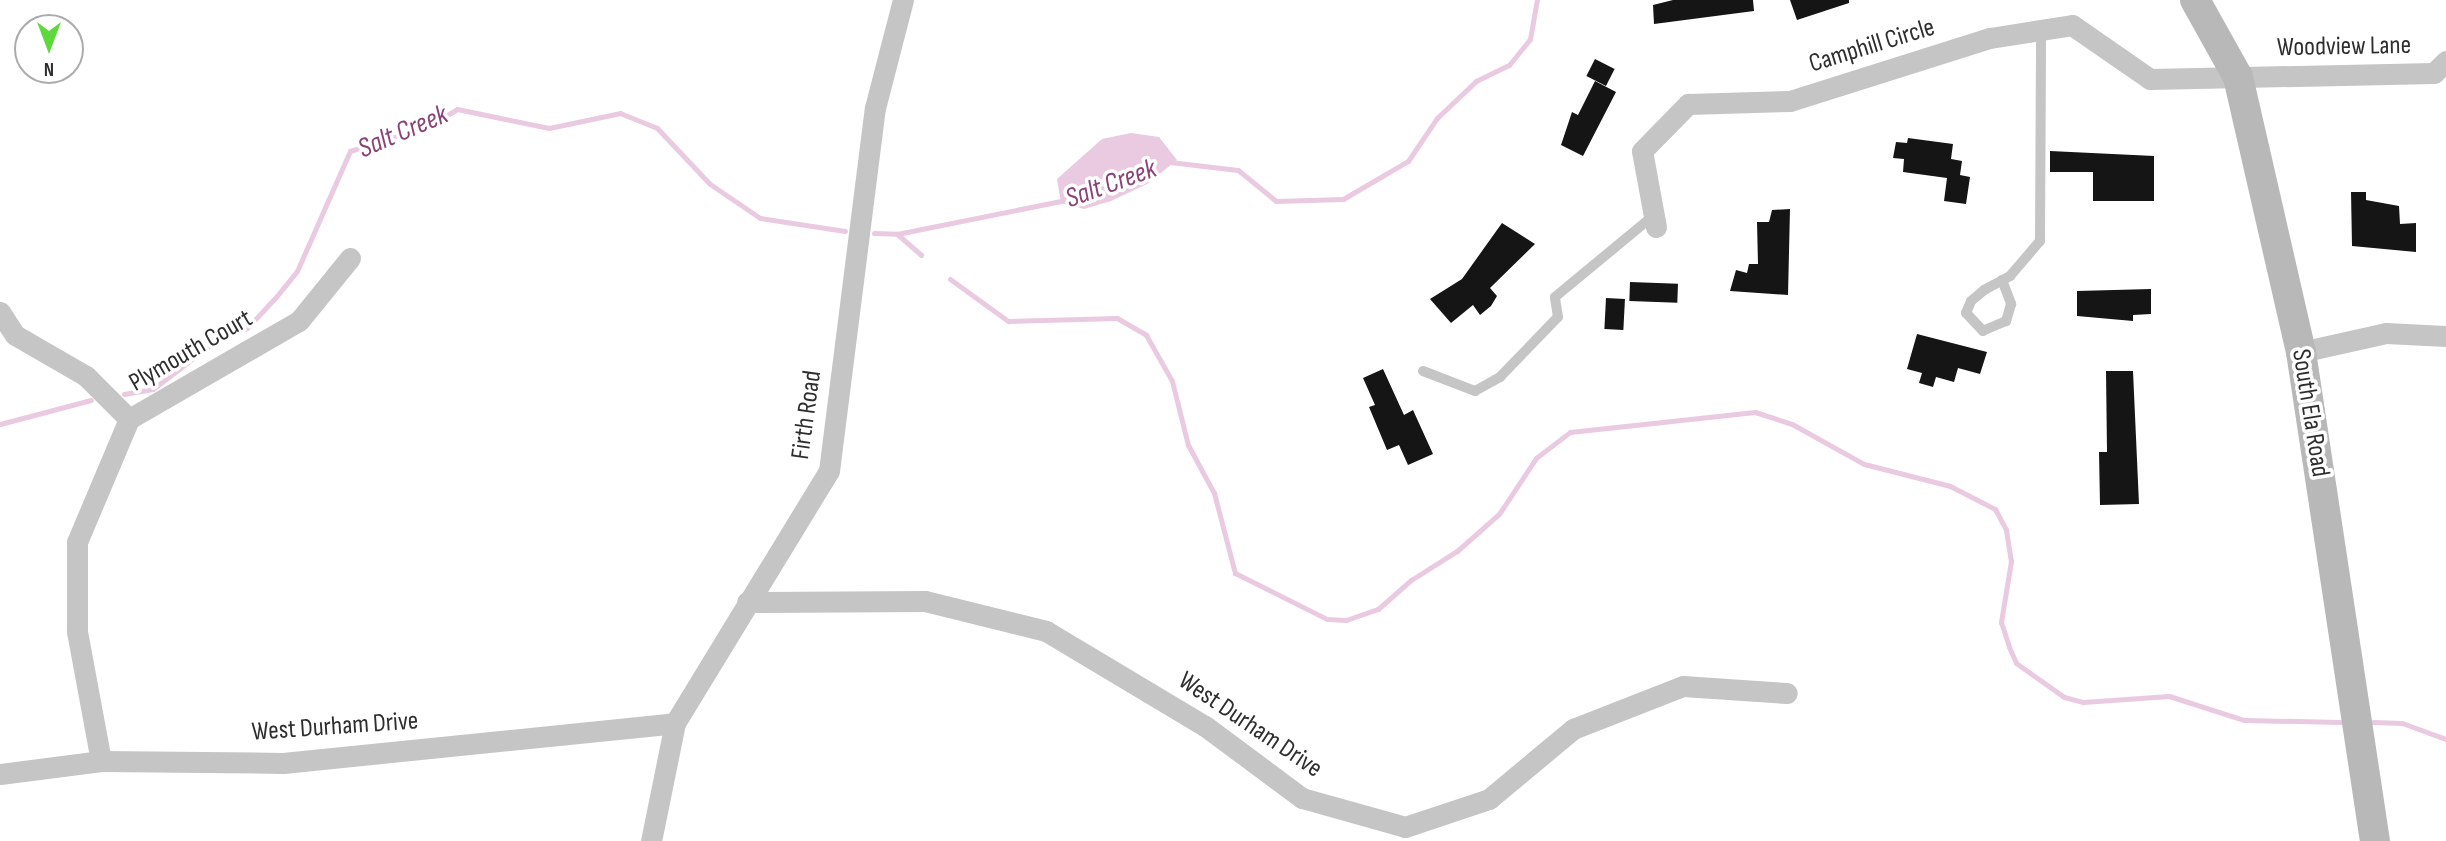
<!DOCTYPE html>
<style>
body{margin:0}
#map{position:relative;width:2446px;height:841px;overflow:hidden;background:#fff;font-family:"Sofia Sans Condensed",sans-serif}
div>[style]{position:absolute}
.water>*{inset:0;background:#e9cae1}
.stream>*{height:5px;margin:-2.5px;padding:0 2.5px;transform-origin:2.5px;border-radius:2.5px;background:#e9cae1}
.building>*{inset:0;background:#151515;transform-origin:0 0}
.lane>*{height:10px;margin:-5px;padding:0 5px;transform-origin:5px;border-radius:5px;background:#c5c5c5}
.street>*{height:21px;margin:-10.5px;padding:0 10.5px;transform-origin:10.5px;border-radius:10.5px;background:#c5c5c5}
.secondary>*{height:30px;margin:-15px;padding:0 15px;transform-origin:15px;border-radius:15px;background:#b8b8b8}
span{translate:-50% -50%;white-space:nowrap;text-align:center;line-height:1.15;-webkit-text-stroke:7px #fff;paint-order:stroke}
.street-label{font-size:26px;color:#2e2e2e}
.water-label{font-size:28px;color:#8a4278;font-style:italic}
.north{position:absolute;left:14px;top:14px;width:70px;height:70px;box-sizing:border-box;background:#fff;border:2px solid #ababab;border-radius:50%;rotate:180deg;font-size:19px;font-weight:700;line-height:28px;text-align:center;color:#2e2e2e}
.north::after{content:'';display:block;margin:auto;width:24px;height:32px;background:#5dd83d;clip-path:polygon(50% 0,100% 100%,50% 72%,0 100%)}
</style>
<div id="map">
<div class="water">
<i style="clip-path:polygon(1131px 133px,1159px 137px,1177px 160px,1147px 184px,1111px 201px,1084px 209px,1061px 203px,1057px 179px,1102px 139px)"></i>
</div>
<div class="stream">
<i style="left:1170px;top:162px;width:68px;rotate:6.7deg"></i>
<i style="left:1238px;top:170px;width:49px;rotate:39.2deg"></i>
<i style="left:1276px;top:201px;width:67px;rotate:-1.7deg"></i>
<i style="left:1343px;top:199px;width:75px;rotate:-30.3deg"></i>
<i style="left:1408px;top:161px;width:52px;rotate:-56deg"></i>
<i style="left:1437px;top:118px;width:54px;rotate:-43.5deg"></i>
<i style="left:1476px;top:81px;width:37px;rotate:-26deg"></i>
<i style="left:1509px;top:65px;width:33px;rotate:-51deg"></i>
<i style="left:1530px;top:39px;width:40px;rotate:-80deg"></i>
<i style="left:874px;top:233px;width:23px;rotate:2deg"></i>
<i style="left:897px;top:234px;width:172px;rotate:-11.4deg"></i>
<i style="left:897px;top:234px;width:32px;rotate:41deg"></i>
<i style="left:950px;top:279px;width:72px;rotate:35.9deg"></i>
<i style="left:1008px;top:321px;width:109px;rotate:-1.6deg"></i>
<i style="left:1117px;top:318px;width:34px;rotate:30deg"></i>
<i style="left:1146px;top:335px;width:53px;rotate:60.5deg"></i>
<i style="left:1172px;top:381px;width:66px;rotate:76deg"></i>
<i style="left:1188px;top:445px;width:55px;rotate:61.6deg"></i>
<i style="left:1214px;top:493px;width:83px;rotate:75.3deg"></i>
<i style="left:1235px;top:573px;width:103px;rotate:26.6deg"></i>
<i style="left:1327px;top:619px;width:19px;rotate:3deg"></i>
<i style="left:1346px;top:620px;width:34px;rotate:-19deg"></i>
<i style="left:1378px;top:609px;width:44px;rotate:-41.3deg"></i>
<i style="left:1411px;top:580px;width:54px;rotate:-32.2deg"></i>
<i style="left:1457px;top:551px;width:56px;rotate:-41.4deg"></i>
<i style="left:1499px;top:514px;width:67px;rotate:-56.5deg"></i>
<i style="left:1536px;top:458px;width:43px;rotate:-37.4deg"></i>
<i style="left:1570px;top:432px;width:186px;rotate:-6.2deg"></i>
<i style="left:1755px;top:412px;width:39px;rotate:18deg"></i>
<i style="left:1792px;top:424px;width:82px;rotate:29.1deg"></i>
<i style="left:1864px;top:464px;width:89px;rotate:14.3deg"></i>
<i style="left:1950px;top:486px;width:51px;rotate:27.1deg"></i>
<i style="left:1995px;top:509px;width:24px;rotate:62deg"></i>
<i style="left:2006px;top:530px;width:31px;rotate:81deg"></i>
<i style="left:2011px;top:561px;width:62px;rotate:99.3deg"></i>
<i style="left:2001px;top:622px;width:26px;rotate:72deg"></i>
<i style="left:2009px;top:647px;width:17px;rotate:66deg"></i>
<i style="left:2016px;top:663px;width:59px;rotate:35.3deg"></i>
<i style="left:2064px;top:697px;width:20px;rotate:15deg"></i>
<i style="left:2083px;top:702px;width:86px;rotate:-4deg"></i>
<i style="left:2169px;top:696px;width:79px;rotate:17.7deg"></i>
<i style="left:2244px;top:720px;width:97px;rotate:1.2deg"></i>
<i style="left:124px;top:394px;width:29px;rotate:-10deg"></i>
<i style="left:153px;top:389px;width:82px;rotate:-37.6deg"></i>
<i style="left:218px;top:339px;width:31px;rotate:-21deg"></i>
<i style="left:247px;top:328px;width:42px;rotate:-46.9deg"></i>
<i style="left:276px;top:297px;width:33px;rotate:-51deg"></i>
<i style="left:297px;top:271px;width:131px;rotate:-66.2deg"></i>
<i style="left:350px;top:151px;width:83px;rotate:-17.6deg"></i>
<i style="left:429px;top:126px;width:33px;rotate:-31deg"></i>
<i style="left:457px;top:109px;width:94px;rotate:11.7deg"></i>
<i style="left:549px;top:128px;width:73px;rotate:-11.9deg"></i>
<i style="left:620px;top:113px;width:40px;rotate:22deg"></i>
<i style="left:657px;top:128px;width:77px;rotate:46.6deg"></i>
<i style="left:710px;top:184px;width:60px;rotate:34.2deg"></i>
<i style="left:760px;top:218px;width:86px;rotate:8.7deg"></i>
<i style="left:0;top:424px;width:94px;rotate:-14.8deg"></i>
<i style="left:2373px;top:722px;width:29px;rotate:2deg"></i>
<i style="left:2402px;top:723px;width:47px;rotate:20deg"></i>
</div>
<div class="building">
<i style="clip-path:polygon(1673px 0,1753px 0,1754px 11px,1654px 24px,1653px 5px)"></i>
<i style="clip-path:polygon(1790px 0,1849px 0,1849px 3px,1797px 20px)"></i>
<i style="left:1595px;top:59px;width:22px;height:19px;rotate:27deg"></i>
<i style="clip-path:polygon(1595px 81px,1616px 92px,1583px 156px,1561px 145px,1572px 112px,1578px 115px)"></i>
<i style="clip-path:polygon(1908px 138px,1953px 144px,1951px 159px,1962px 161px,1960px 175px,1970px 177px,1966px 204px,1944px 201px,1947px 178px,1903px 172px,1904px 159px,1893px 158px,1896px 142px,1907px 143px)"></i>
<i style="clip-path:polygon(2050px 151px,2154px 156px,2154px 201px,2093px 201px,2093px 172px,2050px 172px)"></i>
<i style="clip-path:polygon(2351px 192px,2366px 192px,2366px 200px,2399px 206px,2400px 224px,2416px 223px,2416px 252px,2352px 246px)"></i>
<i style="clip-path:polygon(1790px 209px,1788px 295px,1730px 291px,1736px 270px,1747px 273px,1749px 264px,1758px 264px,1757px 222px,1769px 222px,1772px 210px)"></i>
<i style="clip-path:polygon(1502px 223px,1535px 244px,1490px 288px,1497px 296px,1491px 306px,1480px 315px,1473px 305px,1451px 323px,1430px 299px,1462px 279px)"></i>
<i style="left:1630px;top:282px;width:48px;height:19px;rotate:2deg"></i>
<i style="clip-path:polygon(2151px 289px,2151px 314px,2133px 315px,2133px 321px,2077px 316px,2077px 291px)"></i>
<i style="left:1606px;top:298px;width:19px;height:31px;rotate:3deg"></i>
<i style="clip-path:polygon(1917px 334px,1987px 352px,1980px 374px,1958px 368px,1954px 382px,1936px 377px,1933px 387px,1919px 383px,1922px 373px,1907px 369px)"></i>
<i style="clip-path:polygon(1383px 369px,1404px 415px,1413px 410px,1433px 454px,1408px 465px,1399px 445px,1387px 450px,1369px 407px,1375px 405px,1363px 378px)"></i>
<i style="clip-path:polygon(2106px 371px,2133px 371px,2139px 504px,2100px 505px,2099px 452px,2107px 452px)"></i>
</div>
<div class="lane">
<i style="left:2002px;top:280px;width:26px;rotate:69deg"></i>
<i style="left:2011px;top:304px;width:18px;rotate:106deg"></i>
<i style="left:2006px;top:321px;width:25px;rotate:157deg"></i>
<i style="left:1983px;top:331px;width:25px;rotate:-133deg"></i>
<i style="left:1966px;top:313px;width:13px;rotate:-67deg"></i>
<i style="left:1971px;top:301px;width:17px;rotate:-40deg"></i>
<i style="left:1984px;top:290px;width:30px;rotate:-28deg"></i>
<i style="left:2010px;top:276px;width:46px;rotate:-49.4deg"></i>
<i style="left:2040px;top:241px;width:211px;rotate:-89.7deg"></i>
<i style="left:1423px;top:371px;width:56px;rotate:21deg"></i>
<i style="left:1475px;top:391px;width:29px;rotate:-29deg"></i>
<i style="left:1500px;top:377px;width:83px;rotate:-46deg"></i>
<i style="left:1558px;top:317px;width:20px;rotate:-99deg"></i>
<i style="left:1555px;top:297px;width:129px;rotate:-39.6deg"></i>
</div>
<div class="street">
<i style="left:1656px;top:227px;width:77px;rotate:-100.4deg"></i>
<i style="left:1642px;top:151px;width:66px;rotate:-45.6deg"></i>
<i style="left:1688px;top:104px;width:102px;rotate:-1.7deg"></i>
<i style="left:1790px;top:101px;width:210px;rotate:-17.5deg"></i>
<i style="left:1990px;top:38px;width:83px;rotate:-9deg"></i>
<i style="left:2072px;top:25px;width:95px;rotate:34.7deg"></i>
<i style="left:2150px;top:79px;width:284px;rotate:-1.2deg"></i>
<i style="left:2434px;top:73px;width:17px;rotate:-45deg"></i>
<i style="left:0;top:312px;width:27px;rotate:57deg"></i>
<i style="left:15px;top:335px;width:82px;rotate:30deg"></i>
<i style="left:86px;top:376px;width:61px;rotate:45deg"></i>
<i style="left:2301px;top:352px;width:87px;rotate:-12.6deg"></i>
<i style="left:2386px;top:333px;width:60px;rotate:2.9deg"></i>
<i style="left:747px;top:602px;width:178px;rotate:-0.3deg"></i>
<i style="left:925px;top:601px;width:125px;rotate:13.9deg"></i>
<i style="left:1046px;top:631px;width:185px;rotate:30.9deg"></i>
<i style="left:1205px;top:726px;width:121px;rotate:36.6deg"></i>
<i style="left:1302px;top:798px;width:107px;rotate:15.7deg"></i>
<i style="left:1405px;top:827px;width:89px;rotate:-18.4deg"></i>
<i style="left:1489px;top:799px;width:109px;rotate:-39.8deg"></i>
<i style="left:1573px;top:729px;width:118px;rotate:-21.4deg"></i>
<i style="left:1683px;top:686px;width:104px;rotate:3.9deg"></i>
<i style="left:101px;top:761px;width:132px;rotate:-100.5deg"></i>
<i style="left:77px;top:631px;width:89px;rotate:-90deg"></i>
<i style="left:77px;top:542px;width:134px;rotate:-67.1deg"></i>
<i style="left:129px;top:419px;width:196px;rotate:-30deg"></i>
<i style="left:299px;top:321px;width:81px;rotate:-51deg"></i>
<i style="left:0;top:774px;width:102px;rotate:-7.3deg"></i>
<i style="left:101px;top:761px;width:182px;rotate:0.6deg"></i>
<i style="left:283px;top:763px;width:394px;rotate:-5.8deg"></i>
<i style="left:651px;top:841px;width:120px;rotate:-78.5deg"></i>
<i style="left:675px;top:723px;width:295px;rotate:-58.6deg"></i>
<i style="left:829px;top:471px;width:366px;rotate:-82.8deg"></i>
<i style="left:875px;top:108px;width:112px;rotate:-75.5deg"></i>
</div>
<div class="secondary">
<i style="left:2195px;top:0;width:88px;rotate:60.8deg"></i>
<i style="left:2238px;top:77px;width:282px;rotate:77.1deg"></i>
<i style="left:2301px;top:352px;width:495px;rotate:81.4deg"></i>
</div>
<div class="street-label">
<span style="left:1872px;top:46px;rotate:-17deg">Camphill Circle</span>
<span style="left:2344px;top:47px;rotate:-1deg">Woodview Lane</span>
<span style="left:191px;top:351px;rotate:-30deg">Plymouth Court</span>
<span style="left:2310px;top:413px;rotate:81deg">South Ela Road</span>
<span style="left:807px;top:415px;rotate:-82deg">Firth Road</span>
<span style="left:1250px;top:725px;rotate:34deg">West Durham Drive</span>
<span style="left:335px;top:727px;rotate:-4deg">West Durham Drive</span>
</div>
<div class="water-label">
<span style="left:403px;top:132px;rotate:-23deg">Salt Creek</span>
<span style="left:1111px;top:184px;rotate:-20deg">Salt Creek</span>
</div>
<div class="north">N</div>
</div>
